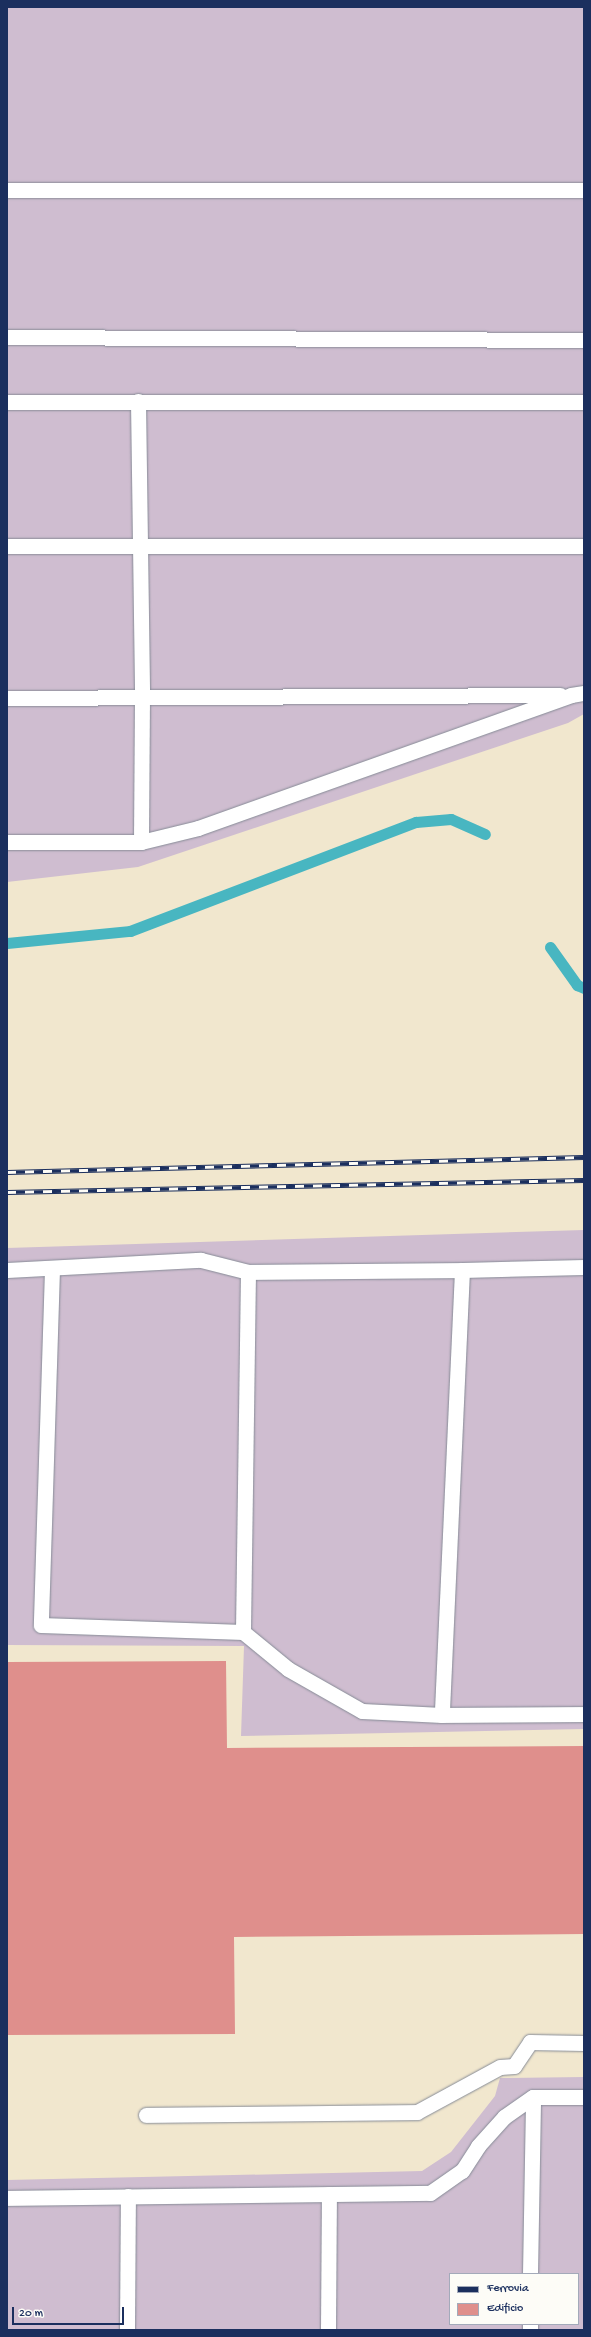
<!DOCTYPE html>
<style>
body{margin:0}
#map{position:relative;width:591px;height:2337px;overflow:hidden;background:#f1e7ce;font-family:"Gochi Hand",sans-serif}
div>[style]{position:absolute}
.industrial>*{inset:0;background:#cfbdd0}
.stream>*{height:11px;margin:-5.5px;padding:0 5.5px;transform-origin:5.5px;border-radius:5.5px;background:#48b6c1}
.building>*{inset:0;background:#df8f8c}
.roads{filter:drop-shadow(0 0 1px #868b96) drop-shadow(0 0 1px #868b96)}
.service>*{height:15px;margin:-7.5px;padding:0 7.5px;transform-origin:7.5px;border-radius:7.5px;background:#fff}
.rail>*{height:4.5px;margin-top:-2.25px;transform-origin:0;background:repeating-linear-gradient(90deg,#fdfcf7 0 9px,#1b2f5e 0 18px);box-sizing:border-box;border-block:1px solid #1b2f5e}
span{translate:-50% -50%;white-space:nowrap;text-align:center;line-height:1.15;-webkit-text-stroke:3px #fdfcf7;paint-order:stroke}
.frame{position:absolute;inset:0;border:8px solid #1b2f5e;pointer-events:none}
.legend{position:absolute;left:449px;top:2273px;width:130px;height:52px;box-sizing:border-box;background:#fdfcf7;border:1px solid #a3aaba;margin:0;padding:5px 7px;list-style:none;font-size:12px;color:#1b2f5e}
.legend li{display:flex;align-items:center;gap:8px;height:20px}
.legend b{width:20px;border:1px solid #a3aaba}
.scale{position:absolute;left:12px;top:2307px;width:112px;height:18px;box-sizing:border-box;border:2px solid #1b2f5e;border-top:0;padding-left:5px;font-size:12px;line-height:14px;white-space:nowrap;color:#1b2f5e;-webkit-text-stroke:3px #fdfcf7;paint-order:stroke}
</style>
<div id="map">
<div class="industrial">
<i style="clip-path:polygon(7px 7px,584px 7px,584px 714px,568px 723px,138px 867px,7px 882px)"></i>
<i style="clip-path:polygon(584px 1230px,584px 1729px,241px 1736px,244px 1646px,7px 1645px,7px 1248px)"></i>
<i style="clip-path:polygon(evenodd,584px 2077px,584px 2330px,7px 2330px,7px 2180px,422px 2171px,451px 2152px,495px 2096px,500px 2078px,584px 2077px,450px 2274px,578px 2274px,578px 2324px,450px 2324px,450px 2274px)"></i>
</div>
<div class="stream">
<i style="left:7px;top:943px;width:124px;rotate:-5.6deg"></i>
<i style="left:130px;top:931px;width:306px;rotate:-20.9deg"></i>
<i style="left:416px;top:822px;width:35px;rotate:-5deg"></i>
<i style="left:451px;top:819px;width:37px;rotate:24deg"></i>
<i style="left:550px;top:947px;width:47px;rotate:54.6deg"></i>
<i style="left:577px;top:985px;width:8px;rotate:23deg"></i>
</div>
<div class="building">
<i style="clip-path:polygon(226px 1661px,227px 1748px,584px 1746px,584px 1934px,234px 1937px,235px 2034px,7px 2035px,7px 1662px)"></i>
</div>
<div class="roads">
<div class="service">
<i style="left:7px;top:190px;width:577px"></i>
<i style="left:7px;top:337px;width:577px;rotate:0.3deg"></i>
<i style="left:138px;top:401px;width:296px;rotate:89.2deg"></i>
<i style="left:142px;top:697px;width:145px;rotate:90.4deg"></i>
<i style="left:7px;top:402px;width:577px"></i>
<i style="left:7px;top:546px;width:577px"></i>
<i style="left:7px;top:698px;width:553px;rotate:-0.31deg"></i>
<i style="left:7px;top:842px;width:134px"></i>
<i style="left:141px;top:842px;width:59px;rotate:-13.8deg"></i>
<i style="left:198px;top:828px;width:396px;rotate:-19.6deg"></i>
<i style="left:571px;top:695px;width:13px;rotate:-9deg"></i>
<i style="left:52px;top:1269px;width:356px;rotate:91.8deg"></i>
<i style="left:41px;top:1625px;width:202px;rotate:2deg"></i>
<i style="left:7px;top:1270px;width:194px;rotate:-3deg"></i>
<i style="left:201px;top:1260px;width:49px;rotate:14.3deg"></i>
<i style="left:248px;top:1272px;width:360px;rotate:90.8deg"></i>
<i style="left:243px;top:1632px;width:58px;rotate:39.4deg"></i>
<i style="left:288px;top:1669px;width:85px;rotate:29.6deg"></i>
<i style="left:362px;top:1711px;width:80px;rotate:2.9deg"></i>
<i style="left:442px;top:1715px;width:142px;rotate:-0.4deg"></i>
<i style="left:462px;top:1270px;width:122px;rotate:-1.4deg"></i>
<i style="left:248px;top:1272px;width:214px;rotate:-0.5deg"></i>
<i style="left:462px;top:1270px;width:445px;rotate:92.6deg"></i>
<i style="left:146px;top:2115px;width:271px;rotate:-0.6deg"></i>
<i style="left:417px;top:2112px;width:94px;rotate:-28.5deg"></i>
<i style="left:500px;top:2067px;width:14px;rotate:-4deg"></i>
<i style="left:514px;top:2066px;width:29px;rotate:-56deg"></i>
<i style="left:530px;top:2042px;width:54px;rotate:1.1deg"></i>
<i style="left:7px;top:2198px;width:423px;rotate:-0.7deg"></i>
<i style="left:430px;top:2193px;width:39px;rotate:-35deg"></i>
<i style="left:462px;top:2171px;width:30px;rotate:-57deg"></i>
<i style="left:478px;top:2146px;width:39px;rotate:-48deg"></i>
<i style="left:504px;top:2117px;width:35px;rotate:-35deg"></i>
<i style="left:533px;top:2097px;width:51px"></i>
<i style="left:530px;top:2274px;width:177px;rotate:-89deg"></i>
<i style="left:127px;top:2330px;width:134px;rotate:-89.6deg"></i>
<i style="left:328px;top:2330px;width:136px;rotate:-89.6deg"></i>
<i style="left:530px;top:2330px;width:6px;rotate:-90deg"></i>
</div>
</div>
<div class="rail">
<i style="left:7px;top:1172px;width:577px;rotate:-1.49deg"></i>
<i style="left:7px;top:1192px;width:577px;rotate:-1.19deg"></i>
</div>
<div class="frame"></div>
<ul class="legend">
<li><b style="height:5px;background:#1b2f5e"></b>Ferrovia</li>
<li><b style="height:11px;background:#df8f8c"></b>Edificio</li>
</ul>
<div class="scale">20 m</div>
</div>
